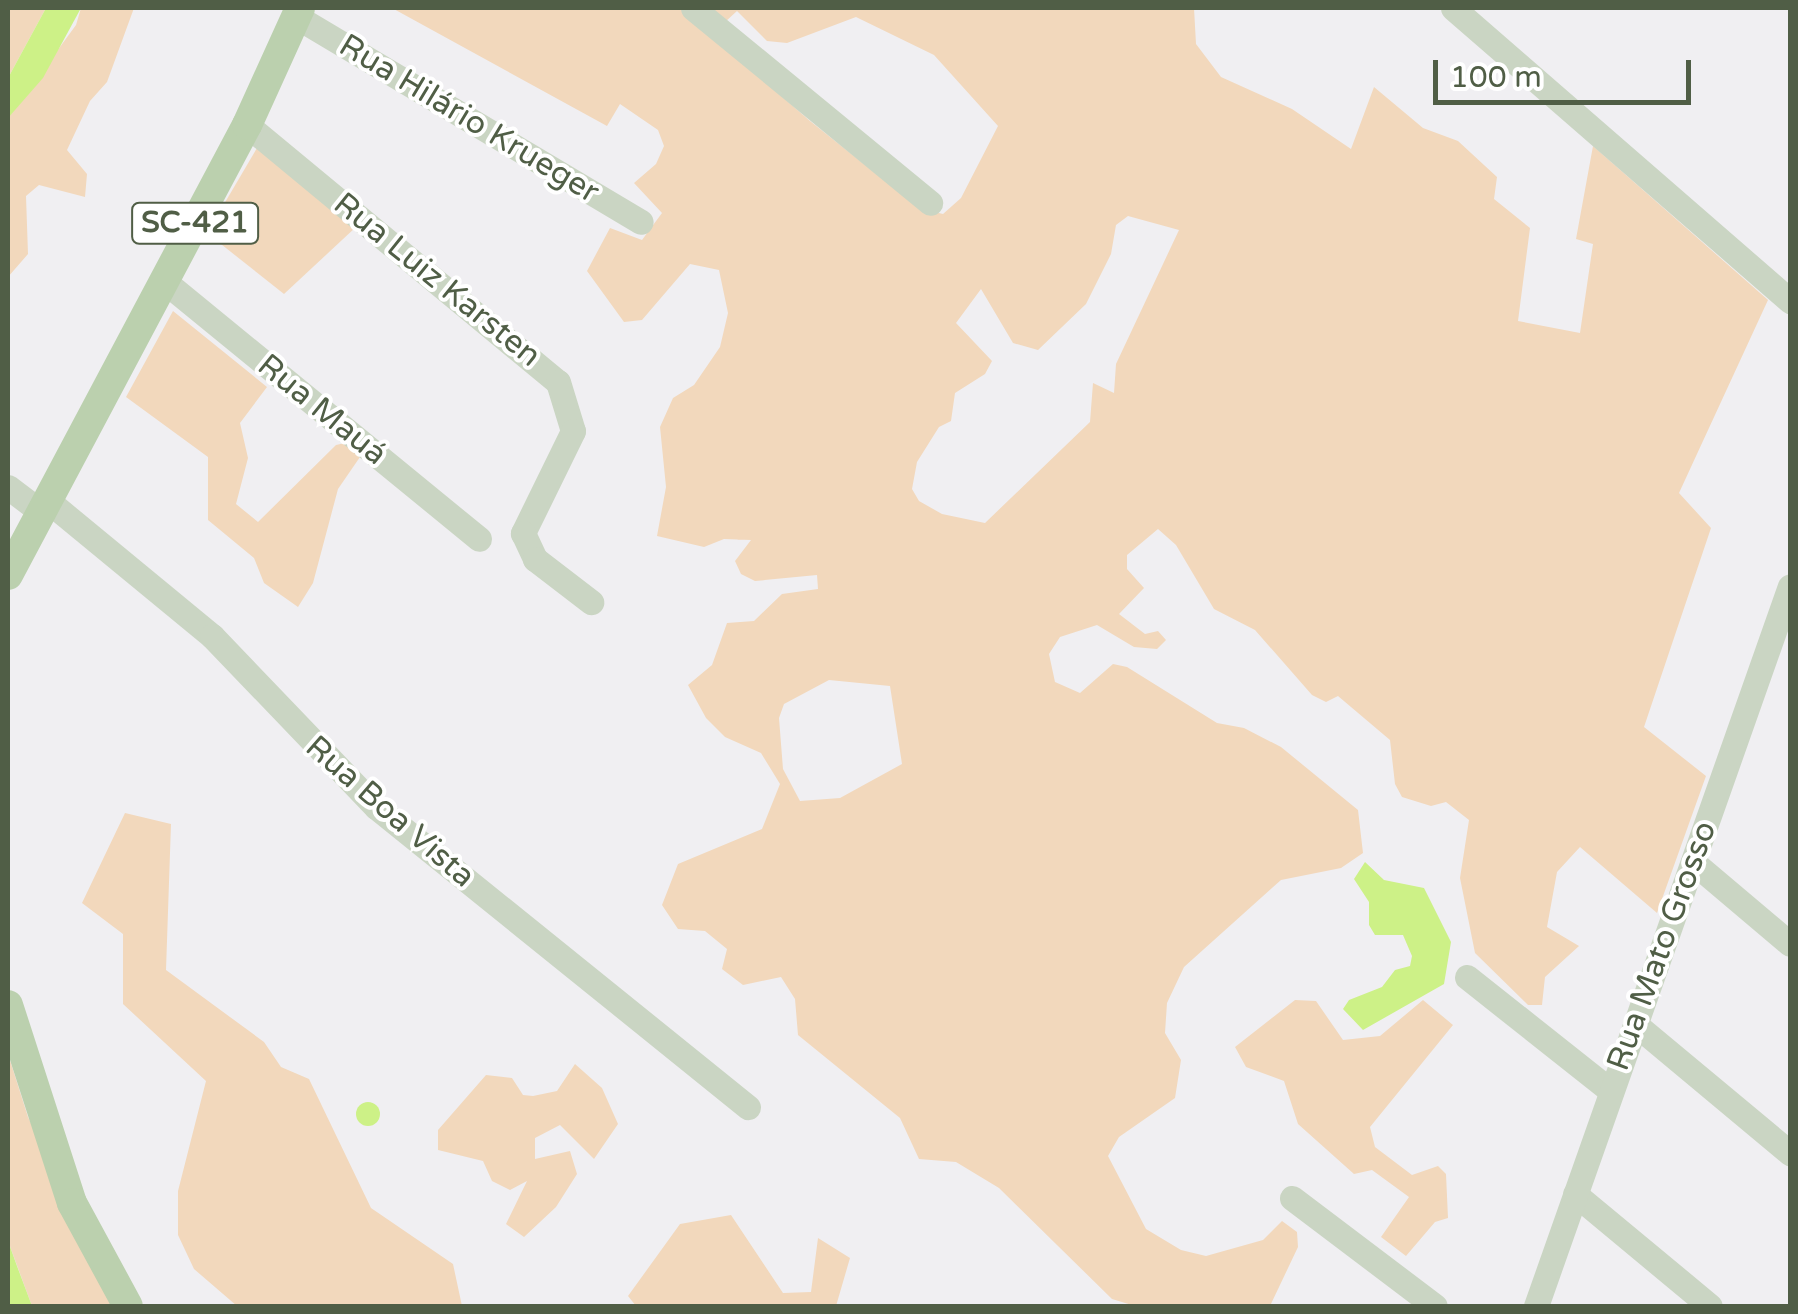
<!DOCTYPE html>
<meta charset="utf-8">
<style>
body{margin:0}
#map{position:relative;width:1798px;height:1314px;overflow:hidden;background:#f0eff2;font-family:"Varela Round",sans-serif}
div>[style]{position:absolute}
.green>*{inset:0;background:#f2d8bc}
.water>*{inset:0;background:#cdf187}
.round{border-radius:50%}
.minor>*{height:25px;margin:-12.5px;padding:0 12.5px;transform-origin:12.5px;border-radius:12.5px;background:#cad5c3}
.major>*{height:30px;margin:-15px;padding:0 15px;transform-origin:15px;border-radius:15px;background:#bbd0ae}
span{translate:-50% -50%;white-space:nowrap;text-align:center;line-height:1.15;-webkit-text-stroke:8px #fff;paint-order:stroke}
.shield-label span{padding:2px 8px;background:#fff;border:2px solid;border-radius:8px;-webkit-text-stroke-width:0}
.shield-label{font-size:30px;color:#505e46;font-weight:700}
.street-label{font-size:32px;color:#505e46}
.frame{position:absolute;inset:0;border:10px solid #505e46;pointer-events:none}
.scale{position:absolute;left:1433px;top:60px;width:258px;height:45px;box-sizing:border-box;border:5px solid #505e46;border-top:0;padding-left:12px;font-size:30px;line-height:35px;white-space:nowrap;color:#505e46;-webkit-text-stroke:8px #fff;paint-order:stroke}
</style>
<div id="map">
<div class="green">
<i style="clip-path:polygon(8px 8px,46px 8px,8px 78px)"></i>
<i style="clip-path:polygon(81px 8px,134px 8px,107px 82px,90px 101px,67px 150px,87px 174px,85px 197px,39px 185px,26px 196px,28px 254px,8px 277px,8px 118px,76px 25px)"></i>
<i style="clip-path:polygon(evenodd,392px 8px,1194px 8px,1196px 44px,1221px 77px,1292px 109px,1351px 149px,1374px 87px,1423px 128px,1458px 141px,1497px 177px,1494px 199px,1530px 228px,1518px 321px,1580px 333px,1593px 244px,1576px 239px,1593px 146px,1768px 300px,1679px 493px,1711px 528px,1644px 727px,1706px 776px,1657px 913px,1580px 847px,1557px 872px,1547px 927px,1579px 946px,1545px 977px,1542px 1005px,1528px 1005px,1475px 953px,1460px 878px,1469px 820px,1446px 802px,1431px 806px,1402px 797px,1395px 784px,1390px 740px,1338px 696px,1326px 702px,1312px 695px,1255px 630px,1214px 609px,1176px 545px,1158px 529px,1127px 555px,1127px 569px,1144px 588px,1119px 614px,1145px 634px,1158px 631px,1166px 640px,1157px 649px,1134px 647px,1097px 625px,1060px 637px,1049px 654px,1055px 682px,1080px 693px,1113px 664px,1127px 667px,1217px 723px,1244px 728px,1281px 747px,1358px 810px,1363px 853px,1341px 868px,1281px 880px,1184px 967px,1167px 1003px,1165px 1033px,1181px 1060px,1175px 1098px,1119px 1137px,1108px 1156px,1146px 1229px,1181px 1250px,1206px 1256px,1263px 1240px,1282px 1221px,1297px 1232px,1298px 1247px,1270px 1306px,1135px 1306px,1112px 1299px,999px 1188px,956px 1162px,919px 1159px,900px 1118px,798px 1035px,795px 999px,781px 977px,743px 985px,722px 969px,727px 949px,705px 931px,678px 929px,662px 905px,678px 864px,762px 829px,780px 784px,761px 753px,725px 737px,706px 718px,688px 685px,712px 665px,727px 623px,754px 621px,782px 594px,818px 589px,817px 575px,755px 581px,741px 574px,735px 561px,751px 540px,724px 539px,704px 547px,657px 536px,666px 487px,660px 427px,673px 398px,694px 385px,720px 347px,728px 313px,719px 270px,690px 264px,642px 320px,624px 322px,587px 271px,610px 228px,642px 240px,662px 213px,634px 183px,656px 164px,664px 146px,658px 130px,620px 104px,607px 126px,392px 8px,737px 11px,767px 41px,787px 43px,856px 17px,934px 55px,998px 126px,961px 198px,943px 214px,919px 208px,810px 121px,711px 35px,737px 11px,392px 8px,1128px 216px,1179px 230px,1116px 364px,1114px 393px,1093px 383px,1090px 422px,985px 523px,942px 514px,919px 501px,912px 489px,917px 462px,939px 427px,951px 421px,955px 393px,985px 374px,992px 361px,956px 323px,981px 289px,1013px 343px,1038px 350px,1086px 304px,1111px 254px,1116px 225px,1128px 216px,392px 8px,829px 680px,890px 686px,902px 764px,840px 798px,800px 801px,783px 769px,779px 718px,784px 704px,829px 680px)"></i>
<i style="clip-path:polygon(257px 148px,356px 227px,284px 294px,207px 233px)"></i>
<i style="clip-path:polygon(173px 311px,267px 387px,240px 423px,248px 458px,236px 504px,258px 522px,336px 445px,345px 443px,360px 457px,338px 489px,313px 583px,298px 607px,264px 583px,254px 558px,208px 520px,208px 457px,126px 397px)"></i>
<i style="clip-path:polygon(125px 813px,171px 824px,166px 970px,264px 1042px,281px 1067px,309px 1079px,371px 1208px,453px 1264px,462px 1306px,237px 1306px,194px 1269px,178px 1235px,178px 1191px,206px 1081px,123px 1004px,123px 934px,82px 903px)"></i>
<i style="clip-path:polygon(1295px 1000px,1316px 1001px,1343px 1040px,1380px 1036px,1423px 1000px,1453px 1025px,1370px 1127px,1375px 1147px,1412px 1175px,1438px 1166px,1446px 1174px,1448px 1218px,1435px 1222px,1406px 1256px,1381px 1237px,1409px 1197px,1372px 1170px,1354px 1174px,1298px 1124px,1284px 1081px,1246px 1067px,1235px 1047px)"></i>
<i style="clip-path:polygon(8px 1054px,28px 1117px,118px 1306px,32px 1306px,8px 1241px)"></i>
<i style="clip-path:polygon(575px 1064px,602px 1088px,618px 1124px,594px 1159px,560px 1125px,535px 1138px,535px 1159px,570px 1151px,577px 1174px,556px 1207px,524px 1237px,506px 1224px,527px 1181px,510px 1190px,492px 1181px,483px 1161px,438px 1150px,438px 1130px,486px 1075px,512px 1078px,523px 1095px,533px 1096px,557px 1091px)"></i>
<i style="clip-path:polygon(731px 1215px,783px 1293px,811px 1292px,818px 1238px,850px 1258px,836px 1306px,636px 1306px,628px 1296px,680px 1224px)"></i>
</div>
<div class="water">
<i style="clip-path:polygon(46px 8px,81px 8px,43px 78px,8px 118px,8px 78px)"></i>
<i style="clip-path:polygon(1365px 862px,1384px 880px,1424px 888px,1451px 942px,1444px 984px,1363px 1030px,1343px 1009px,1349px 1000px,1382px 987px,1395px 970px,1410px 966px,1412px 956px,1403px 935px,1375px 935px,1369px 925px,1369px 902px,1354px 879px)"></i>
<i class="round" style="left:356px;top:1102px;width:24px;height:24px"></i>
<i style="clip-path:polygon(8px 1241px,17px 1266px,32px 1306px,8px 1306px)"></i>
</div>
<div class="minor">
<i style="left:693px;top:8px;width:307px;rotate:39.4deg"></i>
<i style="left:1453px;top:8px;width:447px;rotate:41deg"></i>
<i style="left:297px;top:17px;width:400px;rotate:30.8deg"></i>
<i style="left:247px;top:125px;width:403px;rotate:39.6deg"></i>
<i style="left:558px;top:382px;width:51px;rotate:73deg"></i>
<i style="left:573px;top:431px;width:114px;rotate:116.1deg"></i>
<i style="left:523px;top:533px;width:29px;rotate:65deg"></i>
<i style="left:535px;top:559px;width:71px;rotate:37.5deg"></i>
<i style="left:164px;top:281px;width:407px;rotate:39.3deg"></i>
<i style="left:8px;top:487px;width:41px;rotate:37.1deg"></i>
<i style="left:47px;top:500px;width:214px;rotate:39.5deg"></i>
<i style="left:212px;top:636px;width:237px;rotate:46.2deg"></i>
<i style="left:376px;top:807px;width:478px;rotate:38.9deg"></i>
<i style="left:1693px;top:862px;width:127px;rotate:40.2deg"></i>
<i style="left:1467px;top:977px;width:184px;rotate:38.4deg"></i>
<i style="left:1635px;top:1024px;width:202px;rotate:39.8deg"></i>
<i style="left:1575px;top:1194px;width:175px;rotate:39.7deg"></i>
<i style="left:1292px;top:1198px;width:179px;rotate:37.1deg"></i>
<i style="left:1536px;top:1306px;width:763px;rotate:-70.57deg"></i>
</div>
<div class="major">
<i style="left:8px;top:575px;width:510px;rotate:-62.03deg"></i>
<i style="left:247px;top:125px;width:128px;rotate:-65.6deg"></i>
<i style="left:8px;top:1005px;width:208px;rotate:72.1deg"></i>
<i style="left:72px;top:1203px;width:117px;rotate:61.5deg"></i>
</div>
<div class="shield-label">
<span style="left:195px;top:223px">SC-421</span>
</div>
<div class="street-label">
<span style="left:469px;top:119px;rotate:31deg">Rua Hilário Krueger</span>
<span style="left:437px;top:280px;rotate:39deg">Rua Luiz Karsten</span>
<span style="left:322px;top:410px;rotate:39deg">Rua Mauá</span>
<span style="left:390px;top:812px;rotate:41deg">Rua Boa Vista</span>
<span style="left:1662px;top:946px;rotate:-70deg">Rua Mato Grosso</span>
</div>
<div class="frame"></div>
<div class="scale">100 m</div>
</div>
